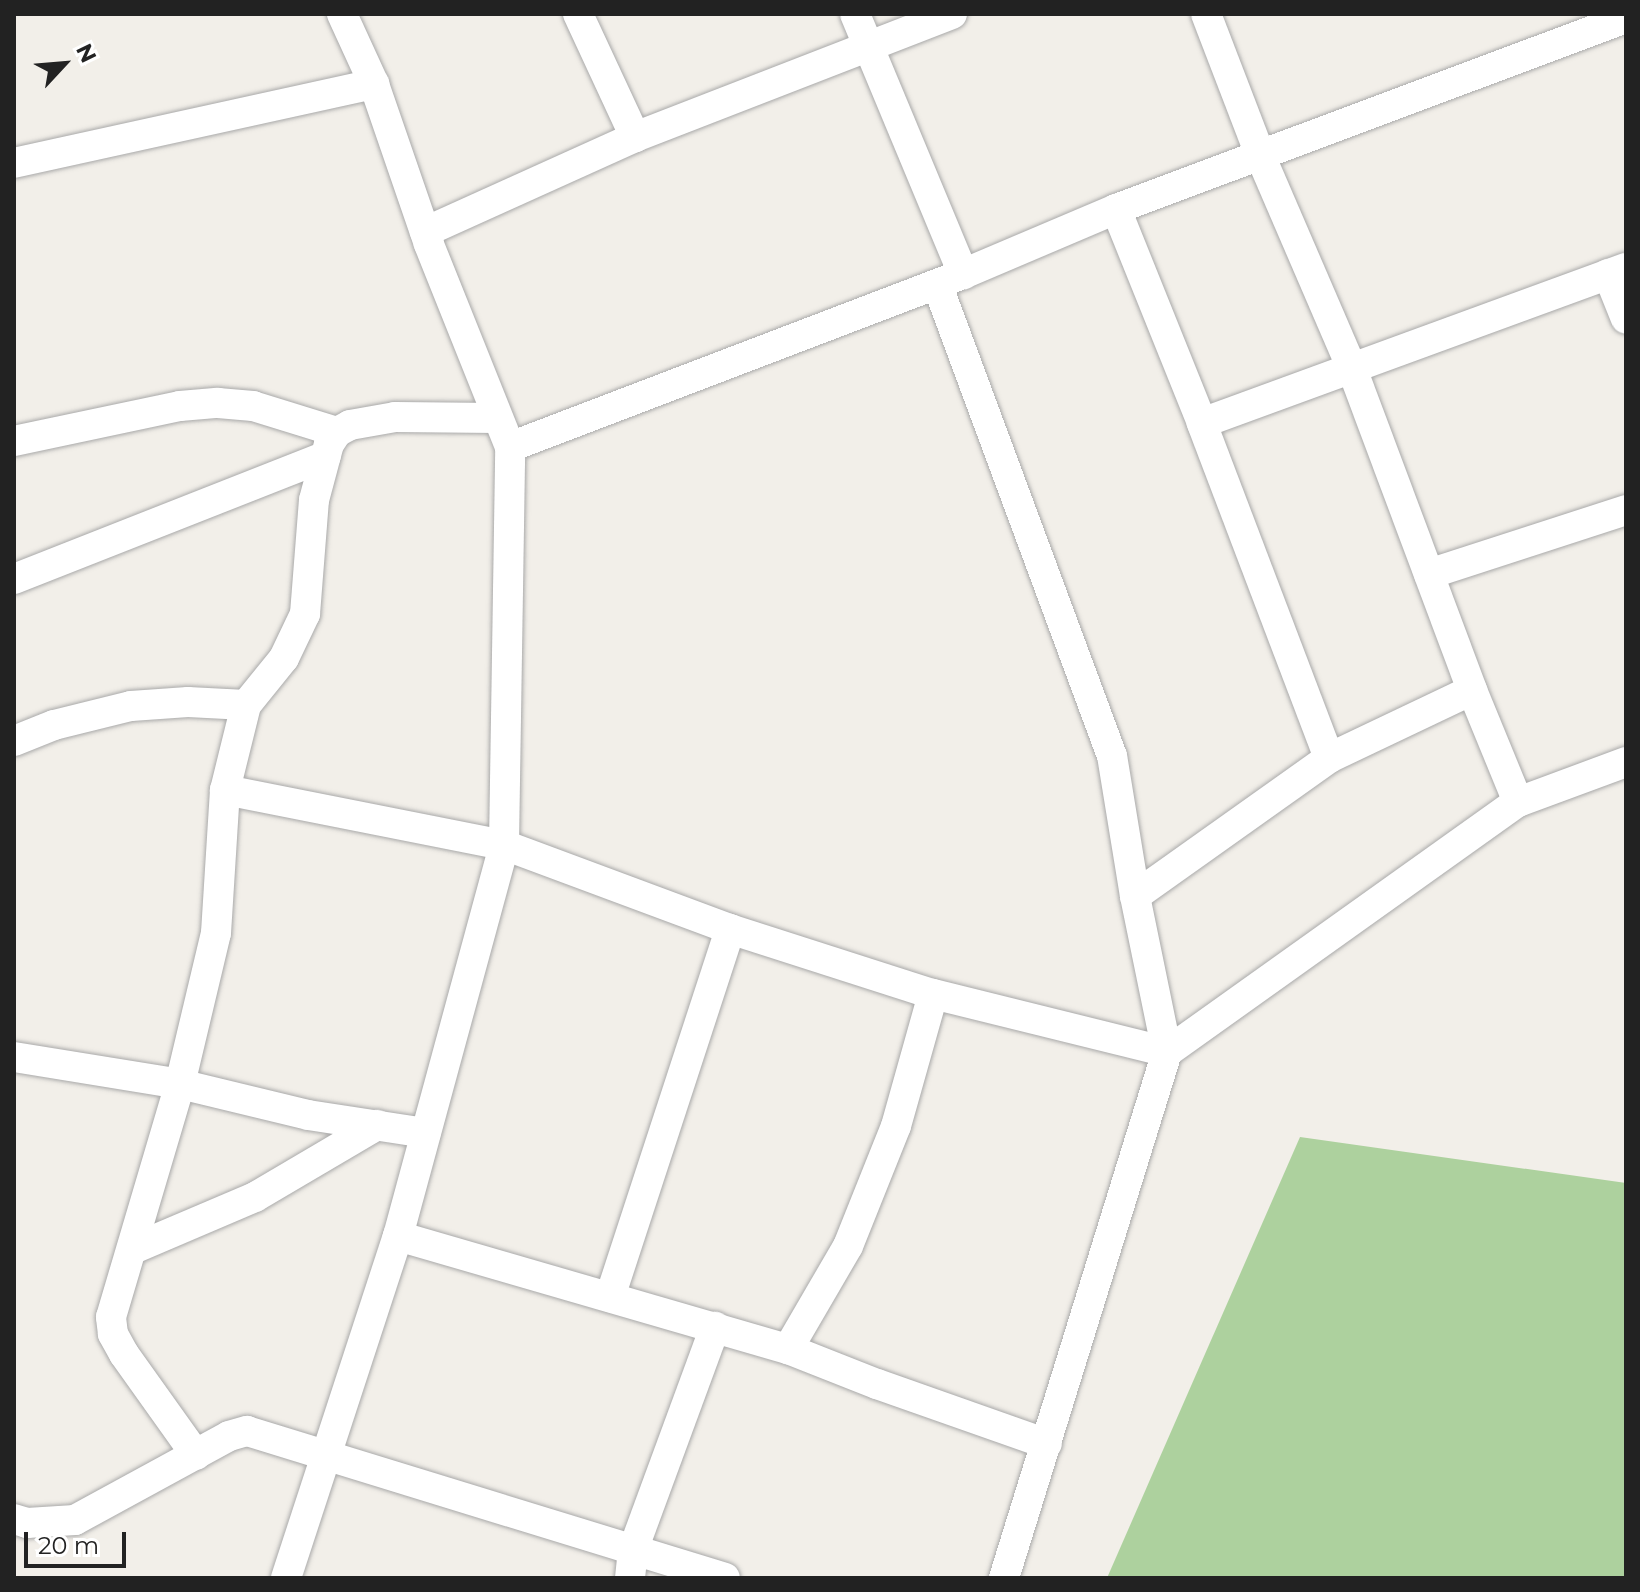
<!DOCTYPE html>
<style>
body{margin:0}
#map{position:relative;width:1640px;height:1592px;overflow:hidden;background:#f2efe9;font-family:Montserrat,sans-serif}
div>[style]{position:absolute}
.forest>*{inset:0;background:#add19e}
.roads{filter:drop-shadow(0 0 2px #a9a9a9) drop-shadow(0 0 2px #a9a9a9)}
.street>*{height:30px;margin:-15px;padding:0 15px;transform-origin:15px;border-radius:15px;background:#fff}
span{translate:-50% -50%;white-space:nowrap;text-align:center;line-height:1.15;-webkit-text-stroke:6px #fff;paint-order:stroke}
.frame{position:absolute;inset:0;border:16px solid #222;pointer-events:none}
.north{position:absolute;left:24px;top:24px;width:80px;height:80px;-webkit-text-stroke:6px #fff;paint-order:stroke;rotate:64deg;font-size:22px;font-weight:700;line-height:32px;text-align:center;color:#222}
.north::after{content:'';display:block;margin:auto;width:28px;height:36px;background:#222;clip-path:polygon(50% 0,100% 100%,50% 72%,0 100%)}
.scale{position:absolute;left:24px;top:1532px;width:102px;height:36px;box-sizing:border-box;border:4px solid #222;border-top:0;padding-left:10px;font-size:24px;line-height:28px;white-space:nowrap;color:#222;-webkit-text-stroke:6px #fff;paint-order:stroke}
</style>
<div id="map">
<div class="forest">
<i style="clip-path:polygon(1300px 1137px,1626px 1183px,1626px 1578px,1107px 1578px)"></i>
</div>
<div class="roads">
<div class="street">
<i style="left:578px;top:14px;width:136px;rotate:65.1deg"></i>
<i style="left:635px;top:137px;width:340px;rotate:-21.2deg"></i>
<i style="left:855px;top:14px;width:282px;rotate:67.4deg"></i>
<i style="left:1206px;top:14px;width:151px;rotate:69deg"></i>
<i style="left:1260px;top:155px;width:230px;rotate:66.7deg"></i>
<i style="left:1351px;top:366px;width:346px;rotate:69.5deg"></i>
<i style="left:1472px;top:690px;width:121px;rotate:67.7deg"></i>
<i style="left:14px;top:163px;width:369px;rotate:-12.4deg"></i>
<i style="left:1116px;top:209px;width:231px;rotate:68.1deg"></i>
<i style="left:425px;top:232px;width:230px;rotate:-24.3deg"></i>
<i style="left:1608px;top:274px;width:48px;rotate:68.2deg"></i>
<i style="left:14px;top:441px;width:170px;rotate:-11.9deg"></i>
<i style="left:180px;top:406px;width:38px;rotate:-5deg"></i>
<i style="left:218px;top:403px;width:35px;rotate:5deg"></i>
<i style="left:253px;top:406px;width:88px;rotate:17.2deg"></i>
<i style="left:510px;top:447px;width:485px;rotate:-20.9deg"></i>
<i style="left:963px;top:274px;width:166px;rotate:-23deg"></i>
<i style="left:1116px;top:209px;width:545px;rotate:-20.53deg"></i>
<i style="left:1429px;top:574px;width:207px;rotate:-18deg"></i>
<i style="left:14px;top:579px;width:335px;rotate:-21.5deg"></i>
<i style="left:14px;top:741px;width:43px;rotate:-21.8deg"></i>
<i style="left:54px;top:725px;width:79px;rotate:-13.9deg"></i>
<i style="left:131px;top:706px;width:57px;rotate:-4deg"></i>
<i style="left:188px;top:702px;width:58px;rotate:3deg"></i>
<i style="left:1329px;top:758px;width:358px;rotate:-110.8deg"></i>
<i style="left:1202px;top:423px;width:451px;rotate:-20.1deg"></i>
<i style="left:225px;top:790px;width:284px;rotate:11.2deg"></i>
<i style="left:504px;top:845px;width:241px;rotate:20.4deg"></i>
<i style="left:730px;top:929px;width:213px;rotate:17.8deg"></i>
<i style="left:933px;top:994px;width:241px;rotate:13.9deg"></i>
<i style="left:1167px;top:1052px;width:159px;rotate:-101.6deg"></i>
<i style="left:1135px;top:896px;width:142px;rotate:-99.3deg"></i>
<i style="left:1112px;top:756px;width:503px;rotate:-110.34deg"></i>
<i style="left:1135px;top:896px;width:238px;rotate:-35.4deg"></i>
<i style="left:1329px;top:758px;width:158px;rotate:-25.4deg"></i>
<i style="left:14px;top:1057px;width:168px;rotate:9.2deg"></i>
<i style="left:180px;top:1084px;width:132px;rotate:13.6deg"></i>
<i style="left:308px;top:1115px;width:119px;rotate:8.7deg"></i>
<i style="left:398px;top:1236px;width:406px;rotate:16.2deg"></i>
<i style="left:788px;top:1349px;width:96px;rotate:21.5deg"></i>
<i style="left:877px;top:1384px;width:180px;rotate:19.4deg"></i>
<i style="left:133px;top:1249px;width:133px;rotate:-23.1deg"></i>
<i style="left:255px;top:1197px;width:142px;rotate:-30.5deg"></i>
<i style="left:610px;top:1297px;width:387px;rotate:-71.9deg"></i>
<i style="left:788px;top:1349px;width:119px;rotate:-59.8deg"></i>
<i style="left:848px;top:1246px;width:129px;rotate:-68.2deg"></i>
<i style="left:896px;top:1126px;width:137px;rotate:-74.3deg"></i>
<i style="left:196px;top:1455px;width:124px;rotate:-125.5deg"></i>
<i style="left:124px;top:1354px;width:23px;rotate:-119deg"></i>
<i style="left:113px;top:1334px;width:17px;rotate:-97deg"></i>
<i style="left:111px;top:1317px;width:243px;rotate:-73.5deg"></i>
<i style="left:180px;top:1084px;width:155px;rotate:-76.6deg"></i>
<i style="left:216px;top:933px;width:143px;rotate:-86.4deg"></i>
<i style="left:225px;top:790px;width:88px;rotate:-76.1deg"></i>
<i style="left:246px;top:705px;width:60px;rotate:-51deg"></i>
<i style="left:284px;top:658px;width:49px;rotate:-64.5deg"></i>
<i style="left:305px;top:614px;width:114px;rotate:-85.5deg"></i>
<i style="left:314px;top:500px;width:58px;rotate:-75deg"></i>
<i style="left:329px;top:444px;width:14px;rotate:-56deg"></i>
<i style="left:337px;top:432px;width:15px;rotate:-28deg"></i>
<i style="left:350px;top:425px;width:46px;rotate:-10.1deg"></i>
<i style="left:395px;top:417px;width:102px;rotate:0.6deg"></i>
<i style="left:14px;top:1519px;width:14px;rotate:17deg"></i>
<i style="left:27px;top:1523px;width:48px;rotate:-3.6deg"></i>
<i style="left:75px;top:1520px;width:175px;rotate:-28.6deg"></i>
<i style="left:229px;top:1436px;width:19px;rotate:-16deg"></i>
<i style="left:247px;top:1431px;width:500px;rotate:17.09deg"></i>
<i style="left:286px;top:1578px;width:360px;rotate:-71.9deg"></i>
<i style="left:398px;top:1236px;width:405px;rotate:-74.8deg"></i>
<i style="left:504px;top:845px;width:398px;rotate:-89.1deg"></i>
<i style="left:510px;top:447px;width:219px;rotate:-111.8deg"></i>
<i style="left:429px;top:244px;width:169px;rotate:-109deg"></i>
<i style="left:374px;top:84px;width:77px;rotate:-114.6deg"></i>
<i style="left:630px;top:1578px;width:28px;rotate:-84deg"></i>
<i style="left:633px;top:1550px;width:238px;rotate:-69.8deg"></i>
<i style="left:1004px;top:1578px;width:551px;rotate:-72.78deg"></i>
<i style="left:1167px;top:1052px;width:431px;rotate:-35.5deg"></i>
<i style="left:1518px;top:802px;width:115px;rotate:-20.3deg"></i>
</div>
</div>
<div class="frame"></div>
<div class="north">N</div>
<div class="scale">20 m</div>
</div>
